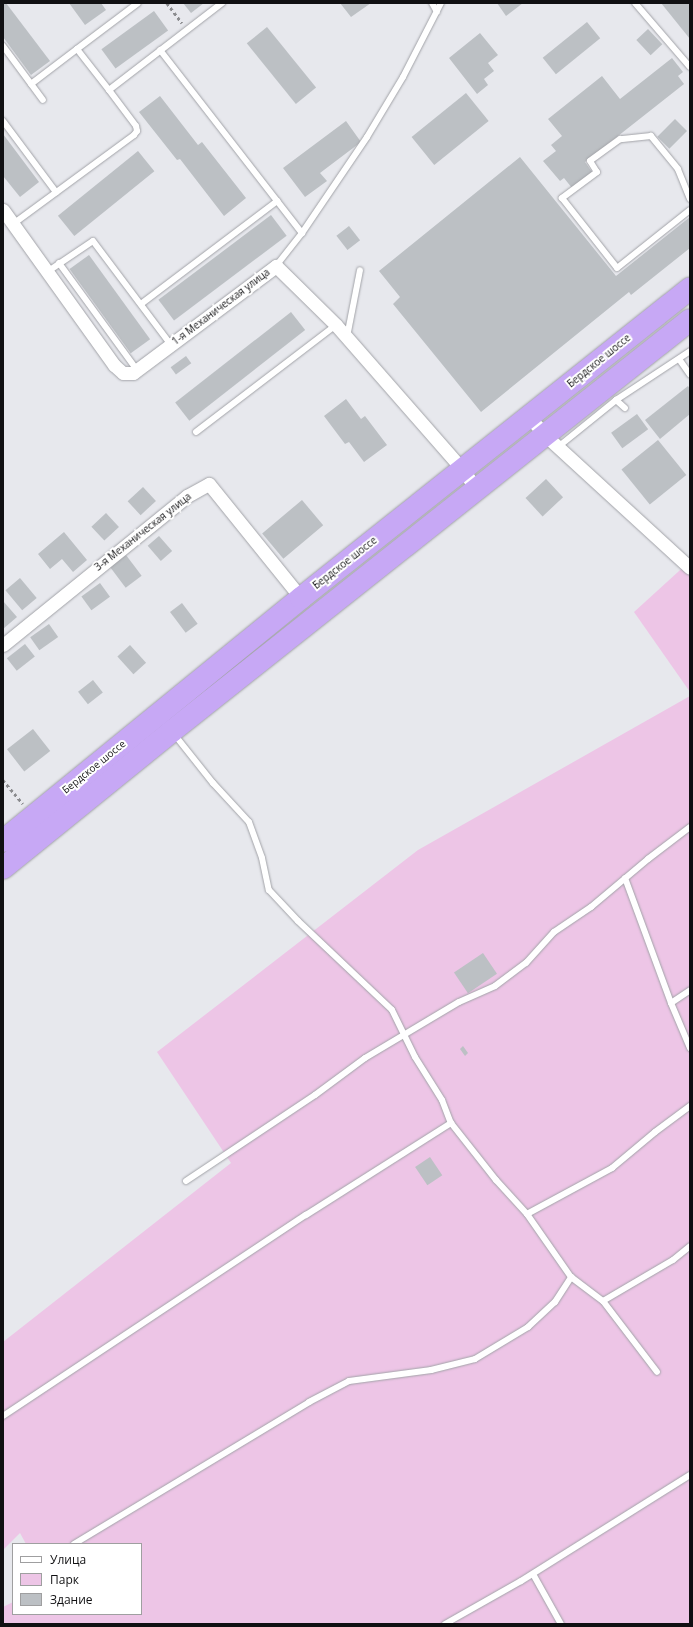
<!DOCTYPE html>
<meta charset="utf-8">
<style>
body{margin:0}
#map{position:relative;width:693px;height:1627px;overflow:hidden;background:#e7e8ed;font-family:"Open Sans",sans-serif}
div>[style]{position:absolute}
.green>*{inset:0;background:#edc5e6}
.building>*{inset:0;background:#bcc0c4;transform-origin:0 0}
.path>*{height:2.5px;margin-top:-1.25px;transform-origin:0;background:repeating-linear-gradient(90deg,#8a8b8e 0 3px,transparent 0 6px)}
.roads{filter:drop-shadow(0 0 1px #a2a3a8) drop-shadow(0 0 1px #a2a3a8)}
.lane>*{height:6px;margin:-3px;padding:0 3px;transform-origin:3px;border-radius:3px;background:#fff}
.street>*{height:13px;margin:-6.5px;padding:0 6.5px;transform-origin:6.5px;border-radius:6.5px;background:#fff}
.highway>*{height:22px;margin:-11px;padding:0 11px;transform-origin:11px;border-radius:11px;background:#c7a8f5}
span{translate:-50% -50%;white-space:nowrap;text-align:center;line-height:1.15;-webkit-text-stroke:4px #fff;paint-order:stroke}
.street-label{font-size:10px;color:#101012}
.frame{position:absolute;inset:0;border:4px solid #101012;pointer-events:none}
.legend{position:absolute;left:12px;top:1543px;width:130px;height:72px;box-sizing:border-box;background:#fff;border:1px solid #9f9fa0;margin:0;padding:5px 7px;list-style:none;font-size:12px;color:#101012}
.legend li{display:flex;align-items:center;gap:8px;height:20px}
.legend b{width:20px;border:1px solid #9f9fa0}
</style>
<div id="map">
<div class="green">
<i style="clip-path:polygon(690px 561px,690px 692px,634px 612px)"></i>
<i style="clip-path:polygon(690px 696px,690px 1624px,3px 1624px,3px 1607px,13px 1602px,13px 1614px,141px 1614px,141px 1544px,26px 1544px,20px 1533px,3px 1550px,3px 1342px,231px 1163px,157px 1052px,418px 850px)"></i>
</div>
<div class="building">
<i style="clip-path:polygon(3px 3px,6px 3px,50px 61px,31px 75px,3px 37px)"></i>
<i style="clip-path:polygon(69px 3px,101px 3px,106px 10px,85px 25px)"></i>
<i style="clip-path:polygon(183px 3px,204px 3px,191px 13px)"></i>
<i style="clip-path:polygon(340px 3px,371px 3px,351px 17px)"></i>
<i style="clip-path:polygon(497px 3px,523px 3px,506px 16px)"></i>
<i style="clip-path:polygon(661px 3px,690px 3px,690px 39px)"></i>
<i style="left:154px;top:11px;width:24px;height:65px;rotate:54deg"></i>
<i style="left:587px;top:22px;width:21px;height:57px;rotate:51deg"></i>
<i style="left:267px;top:27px;width:78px;height:26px;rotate:51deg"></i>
<i style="left:648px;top:29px;width:21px;height:16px;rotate:47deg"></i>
<i style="clip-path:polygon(480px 33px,498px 55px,488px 63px,494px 71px,484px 79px,488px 85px,477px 94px,449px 58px)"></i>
<i style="clip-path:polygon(672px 58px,683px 72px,678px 76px,684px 84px,585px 162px,592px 172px,572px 188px,564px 178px,560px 181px,543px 161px,556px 151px,551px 145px,562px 136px,548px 119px,602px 76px,620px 99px)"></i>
<i style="left:466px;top:93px;width:36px;height:70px;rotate:51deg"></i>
<i style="clip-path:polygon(160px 96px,198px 145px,202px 142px,246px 198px,224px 216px,180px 159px,177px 160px,139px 112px)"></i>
<i style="left:675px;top:119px;width:17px;height:25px;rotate:45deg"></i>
<i style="clip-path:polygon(346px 121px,361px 142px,320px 173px,327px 181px,305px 197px,283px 168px)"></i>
<i style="clip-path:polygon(3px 134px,39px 182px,20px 197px,3px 176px)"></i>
<i style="left:138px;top:151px;width:26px;height:103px;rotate:51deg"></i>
<i style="clip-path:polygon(520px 157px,616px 276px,690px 217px,690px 248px,631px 295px,629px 292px,481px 412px,393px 304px,400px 297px,379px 271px)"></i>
<i style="left:271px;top:215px;width:26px;height:141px;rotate:53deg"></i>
<i style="left:349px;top:226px;width:18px;height:16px;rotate:52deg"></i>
<i style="left:89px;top:255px;width:104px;height:24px;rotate:54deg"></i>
<i style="left:291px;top:312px;width:23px;height:147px;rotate:52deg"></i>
<i style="left:186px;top:356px;width:9px;height:19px;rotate:54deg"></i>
<i style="clip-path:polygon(688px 386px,690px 389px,690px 414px,660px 439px,645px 420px)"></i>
<i style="clip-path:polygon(346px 399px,361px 419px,365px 416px,387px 445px,364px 462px,349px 442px,345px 444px,324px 416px)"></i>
<i style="left:637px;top:414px;width:19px;height:32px;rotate:54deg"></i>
<i style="left:658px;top:440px;width:45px;height:47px;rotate:51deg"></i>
<i style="left:546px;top:479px;width:25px;height:28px;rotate:47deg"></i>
<i style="left:143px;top:487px;width:19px;height:21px;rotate:47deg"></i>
<i style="left:302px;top:500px;width:33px;height:52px;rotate:50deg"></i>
<i style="left:106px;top:513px;width:19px;height:20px;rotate:47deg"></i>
<i style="clip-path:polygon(64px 532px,87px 560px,73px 572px,62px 559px,50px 569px,38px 554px)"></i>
<i style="left:159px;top:536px;width:20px;height:15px;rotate:49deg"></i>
<i style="left:126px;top:555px;width:26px;height:20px;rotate:53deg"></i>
<i style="left:20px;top:578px;width:26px;height:19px;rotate:50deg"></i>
<i style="left:100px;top:583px;width:17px;height:23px;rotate:54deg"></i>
<i style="clip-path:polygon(3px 601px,17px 617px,3px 629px)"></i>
<i style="left:182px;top:603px;width:26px;height:15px;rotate:53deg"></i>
<i style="left:49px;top:624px;width:16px;height:23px;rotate:55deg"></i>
<i style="left:25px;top:644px;width:16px;height:23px;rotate:52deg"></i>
<i style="left:130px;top:645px;width:24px;height:17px;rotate:48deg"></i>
<i style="left:93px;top:680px;width:16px;height:19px;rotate:52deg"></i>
<i style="left:33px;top:729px;width:28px;height:33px;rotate:52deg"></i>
<i style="left:483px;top:953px;width:25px;height:35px;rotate:56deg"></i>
<i style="clip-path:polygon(463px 1046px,468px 1053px,465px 1056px,460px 1049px)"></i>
<i style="left:430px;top:1157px;width:22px;height:18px;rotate:56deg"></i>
</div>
<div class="path">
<i style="left:167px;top:3px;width:25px;rotate:53deg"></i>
<i style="left:3px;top:780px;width:31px;rotate:50deg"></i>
</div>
<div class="roads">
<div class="lane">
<i style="left:432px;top:3px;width:10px;rotate:61deg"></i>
<i style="left:635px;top:3px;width:84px;rotate:49.3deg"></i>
<i style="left:3px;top:46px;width:67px;rotate:53.5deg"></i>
<i style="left:160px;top:50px;width:232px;rotate:52.2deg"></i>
<i style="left:31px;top:84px;width:58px;rotate:-37.3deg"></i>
<i style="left:109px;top:90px;width:52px;rotate:-128deg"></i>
<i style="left:77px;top:49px;width:76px;rotate:-37deg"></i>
<i style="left:3px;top:121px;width:89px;rotate:53.3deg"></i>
<i style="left:690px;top:199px;width:32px;rotate:-112deg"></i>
<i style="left:678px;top:169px;width:43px;rotate:-129.3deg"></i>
<i style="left:651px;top:136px;width:31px;rotate:174deg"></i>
<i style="left:620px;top:139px;width:37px;rotate:144deg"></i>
<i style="left:590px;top:161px;width:13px;rotate:58deg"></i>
<i style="left:597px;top:172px;width:44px;rotate:143.4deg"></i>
<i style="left:562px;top:198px;width:89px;rotate:51.8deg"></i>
<i style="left:617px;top:268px;width:93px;rotate:-38.5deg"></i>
<i style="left:13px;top:224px;width:150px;rotate:-36.3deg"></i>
<i style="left:134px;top:135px;width:5px;rotate:-53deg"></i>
<i style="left:137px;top:131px;width:5px;rotate:-101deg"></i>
<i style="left:136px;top:126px;width:45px;rotate:-126.9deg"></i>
<i style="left:109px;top:90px;width:143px;rotate:-37.6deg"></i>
<i style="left:59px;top:263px;width:132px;rotate:53.9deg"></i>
<i style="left:276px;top:266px;width:42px;rotate:-51.8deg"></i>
<i style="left:302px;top:233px;width:116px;rotate:-55.9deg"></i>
<i style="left:367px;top:137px;width:70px;rotate:-59deg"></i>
<i style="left:403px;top:77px;width:83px;rotate:-62.8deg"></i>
<i style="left:47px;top:272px;width:55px;rotate:-34deg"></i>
<i style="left:93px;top:241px;width:130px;rotate:53.1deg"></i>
<i style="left:141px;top:304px;width:171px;rotate:-37.1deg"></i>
<i style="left:347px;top:337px;width:68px;rotate:-79deg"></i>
<i style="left:679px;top:359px;width:19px;rotate:55deg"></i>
<i style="left:616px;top:400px;width:12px;rotate:42deg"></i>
<i style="left:196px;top:432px;width:176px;rotate:-37.4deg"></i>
<i style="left:558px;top:447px;width:75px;rotate:-39deg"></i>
<i style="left:616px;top:400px;width:89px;rotate:-33.5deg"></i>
<i style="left:174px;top:734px;width:63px;rotate:51.5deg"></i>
<i style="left:213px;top:783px;width:53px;rotate:47.3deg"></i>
<i style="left:249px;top:822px;width:38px;rotate:70deg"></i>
<i style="left:262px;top:858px;width:33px;rotate:78deg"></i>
<i style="left:269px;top:890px;width:42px;rotate:46.9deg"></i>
<i style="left:298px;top:921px;width:129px;rotate:43.4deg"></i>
<i style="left:392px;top:1010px;width:52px;rotate:63.9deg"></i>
<i style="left:415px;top:1057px;width:51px;rotate:57.9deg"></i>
<i style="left:442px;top:1100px;width:25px;rotate:69deg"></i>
<i style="left:451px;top:1123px;width:73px;rotate:51.7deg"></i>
<i style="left:496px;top:1180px;width:46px;rotate:47.6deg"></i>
<i style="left:527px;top:1214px;width:77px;rotate:55.1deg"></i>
<i style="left:571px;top:1277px;width:40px;rotate:37deg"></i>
<i style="left:603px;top:1301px;width:89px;rotate:52.7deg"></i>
<i style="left:625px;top:878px;width:133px;rotate:69.8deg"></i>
<i style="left:671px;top:1003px;width:49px;rotate:67.1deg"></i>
<i style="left:671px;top:1003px;width:23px;rotate:-34deg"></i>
<i style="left:186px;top:1181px;width:155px;rotate:-33.7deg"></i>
<i style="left:315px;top:1095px;width:62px;rotate:-36.5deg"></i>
<i style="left:365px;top:1058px;width:109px;rotate:-30.8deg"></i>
<i style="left:459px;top:1002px;width:39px;rotate:-24deg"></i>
<i style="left:495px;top:986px;width:39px;rotate:-37deg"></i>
<i style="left:526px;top:963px;width:42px;rotate:-47.9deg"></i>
<i style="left:554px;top:932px;width:45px;rotate:-34deg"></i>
<i style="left:591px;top:907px;width:75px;rotate:-40.1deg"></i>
<i style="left:648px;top:859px;width:53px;rotate:-37.3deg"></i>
<i style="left:527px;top:1214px;width:97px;rotate:-28.4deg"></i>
<i style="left:612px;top:1168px;width:56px;rotate:-39.9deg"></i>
<i style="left:655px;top:1132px;width:44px;rotate:-36.6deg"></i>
<i style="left:603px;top:1301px;width:81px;rotate:-30.4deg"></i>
<i style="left:673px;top:1260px;width:22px;rotate:-39deg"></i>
<i style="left:3px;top:1416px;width:364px;rotate:-33.6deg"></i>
<i style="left:306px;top:1215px;width:172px;rotate:-32.4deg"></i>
<i style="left:74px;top:1544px;width:275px;rotate:-31.1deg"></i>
<i style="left:309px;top:1402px;width:45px;rotate:-27.7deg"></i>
<i style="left:349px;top:1381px;width:83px;rotate:-7.6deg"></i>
<i style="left:431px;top:1370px;width:45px;rotate:-14deg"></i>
<i style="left:475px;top:1359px;width:62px;rotate:-31.1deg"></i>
<i style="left:528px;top:1327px;width:37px;rotate:-43deg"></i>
<i style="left:555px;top:1302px;width:30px;rotate:-57deg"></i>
<i style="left:533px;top:1574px;width:57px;rotate:60.8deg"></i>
<i style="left:445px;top:1624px;width:87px;rotate:-29.5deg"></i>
<i style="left:521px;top:1581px;width:199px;rotate:-32.1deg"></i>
</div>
<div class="street">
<i style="left:3px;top:210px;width:191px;rotate:54.4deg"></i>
<i style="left:114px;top:365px;width:12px;rotate:42deg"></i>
<i style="left:123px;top:373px;width:10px"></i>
<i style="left:133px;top:373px;width:179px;rotate:-36.8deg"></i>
<i style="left:276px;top:266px;width:84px;rotate:44.5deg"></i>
<i style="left:336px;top:325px;width:193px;rotate:48.8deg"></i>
<i style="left:463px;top:470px;width:24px;rotate:55deg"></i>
<i style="left:529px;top:417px;width:25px;rotate:48deg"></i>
<i style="left:546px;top:436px;width:195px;rotate:42.5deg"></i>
<i style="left:3px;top:645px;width:237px;rotate:-39deg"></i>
<i style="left:187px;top:496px;width:25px;rotate:-29deg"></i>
<i style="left:209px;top:484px;width:146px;rotate:51.1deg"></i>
</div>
<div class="highway">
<i style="left:3px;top:841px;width:385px;rotate:-39.2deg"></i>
<i style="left:301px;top:598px;width:497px;rotate:-38.5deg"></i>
<i style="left:3px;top:868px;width:218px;rotate:-39deg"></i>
<i style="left:172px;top:731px;width:661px;rotate:-38.43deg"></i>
</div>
</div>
<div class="street-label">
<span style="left:221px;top:307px;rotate:-37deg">1-я Механическая улица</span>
<span style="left:599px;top:361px;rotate:-39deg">Бердское шоссе</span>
<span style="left:143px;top:532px;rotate:-38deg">3-я Механическая улица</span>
<span style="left:345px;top:563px;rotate:-38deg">Бердское шоссе</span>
<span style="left:94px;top:767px;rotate:-39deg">Бердское шоссе</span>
</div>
<div class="frame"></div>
<ul class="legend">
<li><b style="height:5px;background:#fff"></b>Улица</li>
<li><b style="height:11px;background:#edc5e6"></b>Парк</li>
<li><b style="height:11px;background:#bcc0c4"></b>Здание</li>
</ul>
</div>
